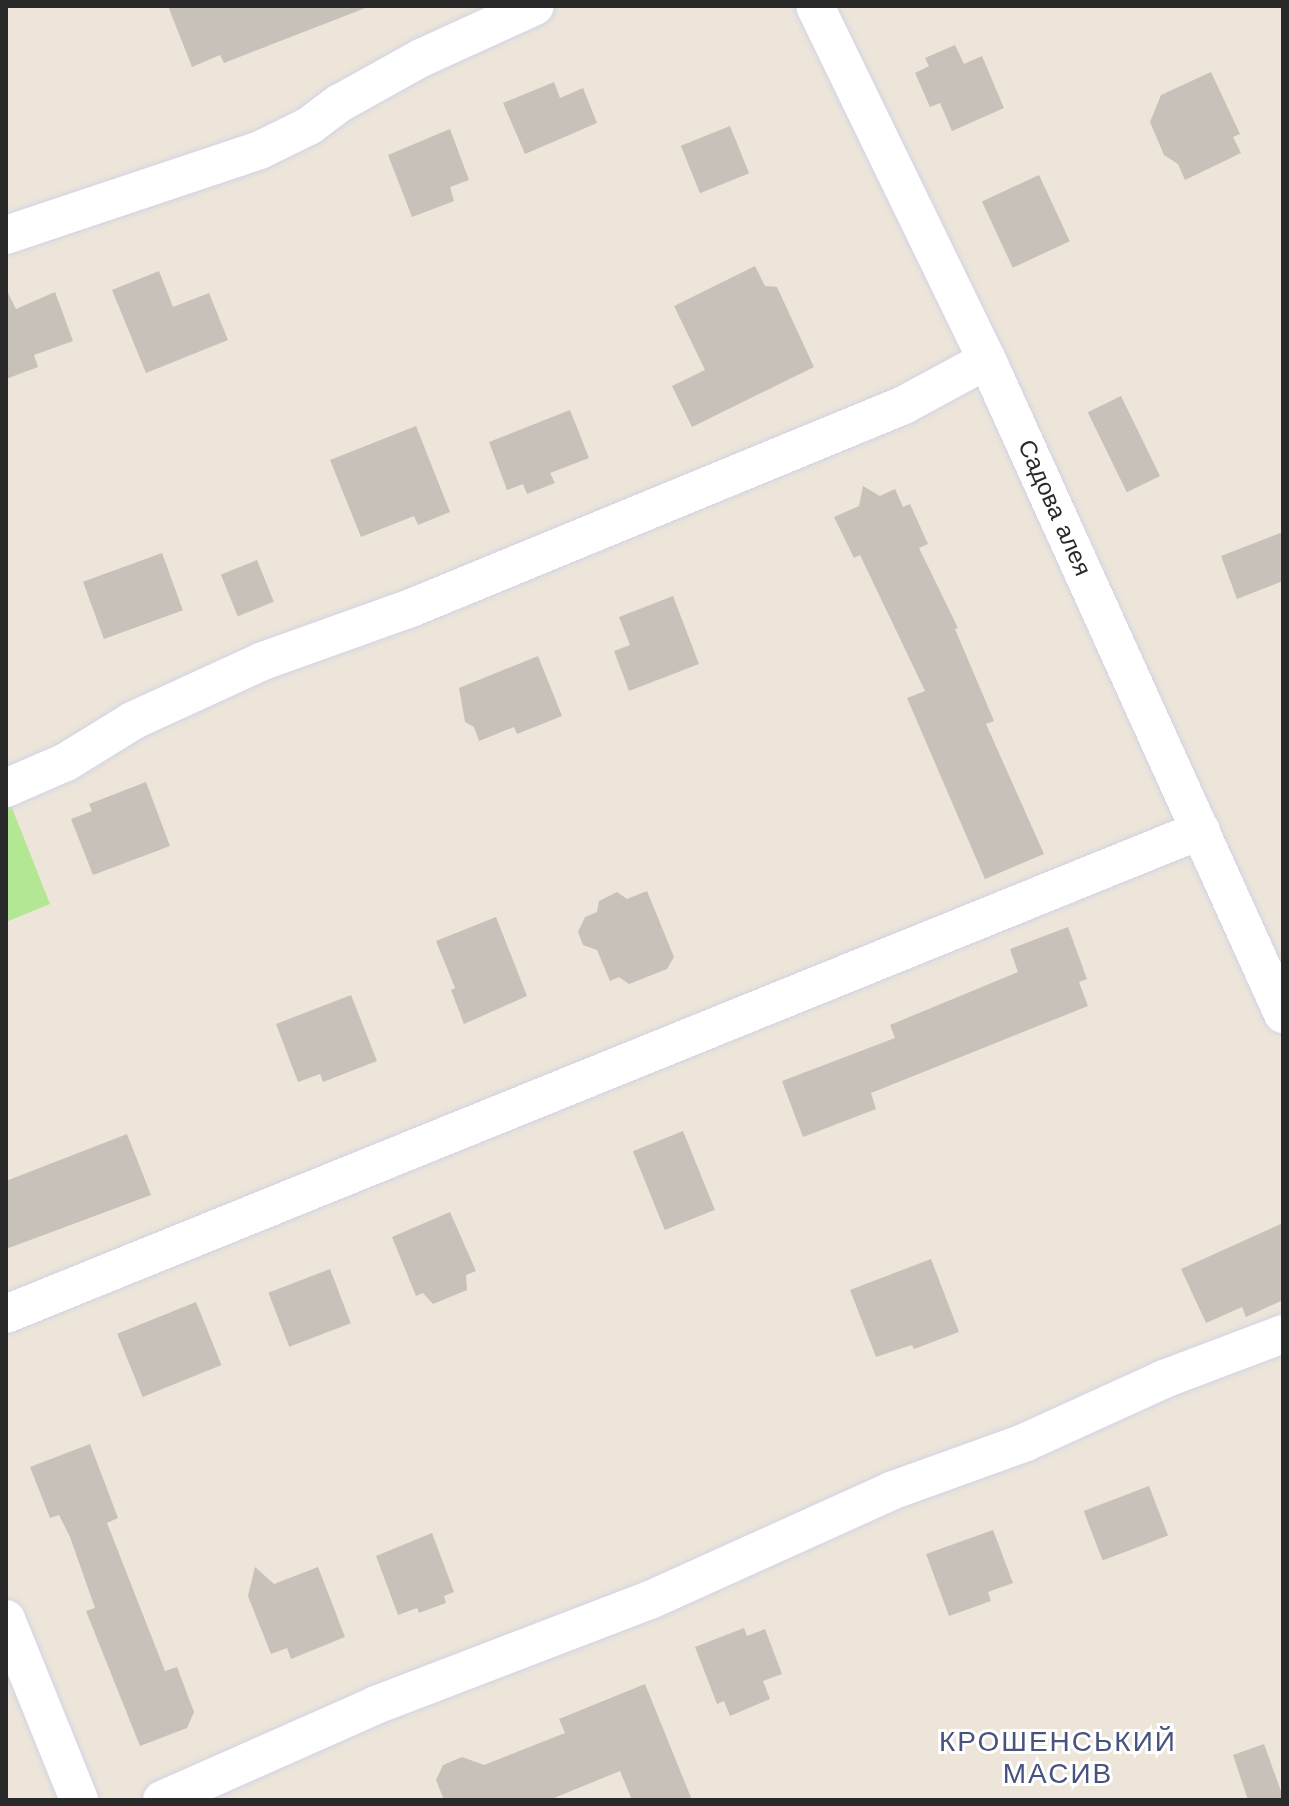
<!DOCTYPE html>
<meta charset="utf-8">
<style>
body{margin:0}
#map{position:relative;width:1289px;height:1806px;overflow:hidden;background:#ede4da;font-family:"Work Sans",sans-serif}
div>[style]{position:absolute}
.green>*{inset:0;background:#b3e793}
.building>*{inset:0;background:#c8c1ba;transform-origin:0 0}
.roads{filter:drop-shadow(0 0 2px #cfd4e3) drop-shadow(0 0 2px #cfd4e3)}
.street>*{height:38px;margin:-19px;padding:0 19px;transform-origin:19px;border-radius:19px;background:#fff}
span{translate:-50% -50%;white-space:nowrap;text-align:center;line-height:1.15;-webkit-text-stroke:6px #fff;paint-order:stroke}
.street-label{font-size:24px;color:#292929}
.quarter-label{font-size:28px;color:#47537d;letter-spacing:2px}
.frame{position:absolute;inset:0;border:8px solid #292929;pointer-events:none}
</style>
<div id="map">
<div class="green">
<i style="clip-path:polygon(10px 803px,50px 904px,6px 922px,6px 805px)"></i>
</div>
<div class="building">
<i style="clip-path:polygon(168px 6px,367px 6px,368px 7px,224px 63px,220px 55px,192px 67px)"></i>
<i style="clip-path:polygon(955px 45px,964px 64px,982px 56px,1004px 108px,952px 131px,940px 103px,930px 107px,915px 73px,929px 66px,925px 58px)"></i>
<i style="clip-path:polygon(1211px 72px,1240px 134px,1233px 137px,1241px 153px,1185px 180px,1178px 164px,1164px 155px,1150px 122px,1161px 95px)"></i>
<i style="clip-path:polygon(554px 82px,560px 98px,583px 88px,597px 123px,525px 154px,503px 103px)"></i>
<i style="left:730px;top:126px;width:51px;height:53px;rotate:68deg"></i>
<i style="clip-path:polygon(450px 129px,469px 180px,450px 187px,454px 201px,412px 217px,388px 155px)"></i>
<i style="left:1039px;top:175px;width:73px;height:63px;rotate:65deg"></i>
<i style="clip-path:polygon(755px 266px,765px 286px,777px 287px,814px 367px,692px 427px,672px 386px,705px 370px,674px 306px)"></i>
<i style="clip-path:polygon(159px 271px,173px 307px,209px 293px,228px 340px,146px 373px,112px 290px)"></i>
<i style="clip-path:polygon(6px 289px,16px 309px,55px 292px,73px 341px,34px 355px,38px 367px,6px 379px)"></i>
<i style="left:1121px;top:396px;width:89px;height:37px;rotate:64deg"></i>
<i style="clip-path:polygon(570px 410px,589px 458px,550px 473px,555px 483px,527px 494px,523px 484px,507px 490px,489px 442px)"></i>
<i style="clip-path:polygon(416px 426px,450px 512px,418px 525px,414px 516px,361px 537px,330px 460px)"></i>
<i style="clip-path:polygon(863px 486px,880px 496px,895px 489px,903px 507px,910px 504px,928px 544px,919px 548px,958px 628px,955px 629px,994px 721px,986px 724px,1044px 854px,985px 879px,907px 698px,925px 691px,860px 555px,854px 558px,834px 517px,859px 506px)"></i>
<i style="clip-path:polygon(1283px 532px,1283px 581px,1237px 599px,1221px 556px)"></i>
<i style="left:162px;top:553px;width:61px;height:84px;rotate:70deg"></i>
<i style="left:257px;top:560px;width:45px;height:39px;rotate:68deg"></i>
<i style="clip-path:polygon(673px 596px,699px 664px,629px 691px,614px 651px,630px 645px,619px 617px)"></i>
<i style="clip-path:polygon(538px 656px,562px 716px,517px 734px,514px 727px,479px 741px,474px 727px,465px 722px,459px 688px)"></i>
<i style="clip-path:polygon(146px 782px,170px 846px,93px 875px,71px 819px,92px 811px,89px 804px)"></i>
<i style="clip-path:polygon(647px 891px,674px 957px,667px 969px,629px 984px,619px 977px,610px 981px,597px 950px,583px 945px,578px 932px,585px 917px,597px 912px,599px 901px,617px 892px,627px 899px)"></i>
<i style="clip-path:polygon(496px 917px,527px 996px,464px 1024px,451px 990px,455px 988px,436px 941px)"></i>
<i style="clip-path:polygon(1068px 927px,1087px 979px,1079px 982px,1088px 1006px,871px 1093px,876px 1109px,803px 1137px,782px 1081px,895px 1038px,890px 1025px,1018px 972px,1010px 949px)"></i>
<i style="clip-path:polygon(351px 995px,377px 1061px,323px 1082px,320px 1074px,298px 1082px,276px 1024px)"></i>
<i style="left:683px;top:1131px;width:85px;height:54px;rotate:68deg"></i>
<i style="clip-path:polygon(127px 1134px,151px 1195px,6px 1249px,6px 1181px)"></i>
<i style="clip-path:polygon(450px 1212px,476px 1271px,466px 1275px,467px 1290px,433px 1304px,423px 1293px,416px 1296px,392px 1237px)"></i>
<i style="clip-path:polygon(1283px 1223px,1283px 1300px,1246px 1317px,1242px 1307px,1206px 1323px,1181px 1269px)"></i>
<i style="clip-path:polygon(931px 1259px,959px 1332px,914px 1349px,912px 1345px,876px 1357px,850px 1290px)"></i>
<i style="left:330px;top:1269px;width:58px;height:66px;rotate:69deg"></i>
<i style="left:196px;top:1302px;width:68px;height:85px;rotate:68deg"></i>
<i style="clip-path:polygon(90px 1444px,118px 1518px,107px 1523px,165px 1671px,177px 1667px,194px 1712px,187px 1728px,140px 1746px,86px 1611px,95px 1608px,70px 1537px,59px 1515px,50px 1518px,30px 1467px)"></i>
<i style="left:1149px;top:1486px;width:53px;height:70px;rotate:69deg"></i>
<i style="clip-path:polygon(993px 1530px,1013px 1583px,988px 1592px,991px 1601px,949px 1616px,926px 1554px)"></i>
<i style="clip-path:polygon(432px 1533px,454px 1592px,444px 1596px,446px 1603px,419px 1613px,417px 1608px,398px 1615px,376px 1556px)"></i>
<i style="clip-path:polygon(255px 1567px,274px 1584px,318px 1567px,345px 1637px,291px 1659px,287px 1648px,271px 1654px,248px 1596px)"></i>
<i style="clip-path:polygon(744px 1628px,747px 1636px,765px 1629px,782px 1674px,763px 1681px,770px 1699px,730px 1716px,724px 1701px,717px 1704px,695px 1647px)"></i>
<i style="clip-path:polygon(645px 1684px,692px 1800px,632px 1800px,620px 1771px,549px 1800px,444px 1800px,436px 1780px,443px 1765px,462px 1757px,484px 1765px,565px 1733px,559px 1719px)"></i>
<i style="clip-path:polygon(1264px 1744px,1283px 1797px,1283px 1800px,1248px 1800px,1233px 1755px)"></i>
</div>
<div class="roads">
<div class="street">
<i style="left:815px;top:6px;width:394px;rotate:64.1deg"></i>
<i style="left:987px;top:360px;width:718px;rotate:65.65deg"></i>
<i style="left:6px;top:235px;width:268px;rotate:-18.5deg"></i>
<i style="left:260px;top:150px;width:55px;rotate:-26.1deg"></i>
<i style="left:309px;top:126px;width:39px;rotate:-37deg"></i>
<i style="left:340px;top:103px;width:93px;rotate:-29.1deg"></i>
<i style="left:421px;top:58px;width:125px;rotate:-24.5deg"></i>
<i style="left:6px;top:788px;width:65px;rotate:-23.4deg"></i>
<i style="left:66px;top:762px;width:80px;rotate:-31.7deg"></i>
<i style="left:134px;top:720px;width:142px;rotate:-24.6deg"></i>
<i style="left:263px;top:661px;width:157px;rotate:-19.7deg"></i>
<i style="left:411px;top:608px;width:533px;rotate:-22.38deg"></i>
<i style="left:904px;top:405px;width:94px;rotate:-28.5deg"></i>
<i style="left:6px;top:1314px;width:1289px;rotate:-22.05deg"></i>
<i style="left:6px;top:1619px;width:195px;rotate:68deg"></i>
<i style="left:162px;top:1800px;width:234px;rotate:-23.9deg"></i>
<i style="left:376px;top:1705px;width:293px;rotate:-21deg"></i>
<i style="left:650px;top:1600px;width:265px;rotate:-24.3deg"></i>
<i style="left:891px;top:1491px;width:144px;rotate:-19.9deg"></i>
<i style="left:1026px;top:1442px;width:152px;rotate:-24.5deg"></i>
<i style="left:1164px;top:1379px;width:127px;rotate:-20.7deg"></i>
</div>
</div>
<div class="street-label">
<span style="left:1054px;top:508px;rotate:66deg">Садова алея</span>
</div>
<div class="quarter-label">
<span style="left:1058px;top:1758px">КРОШЕНСЬКИЙ<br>МАСИВ</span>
</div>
<div class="frame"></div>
</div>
